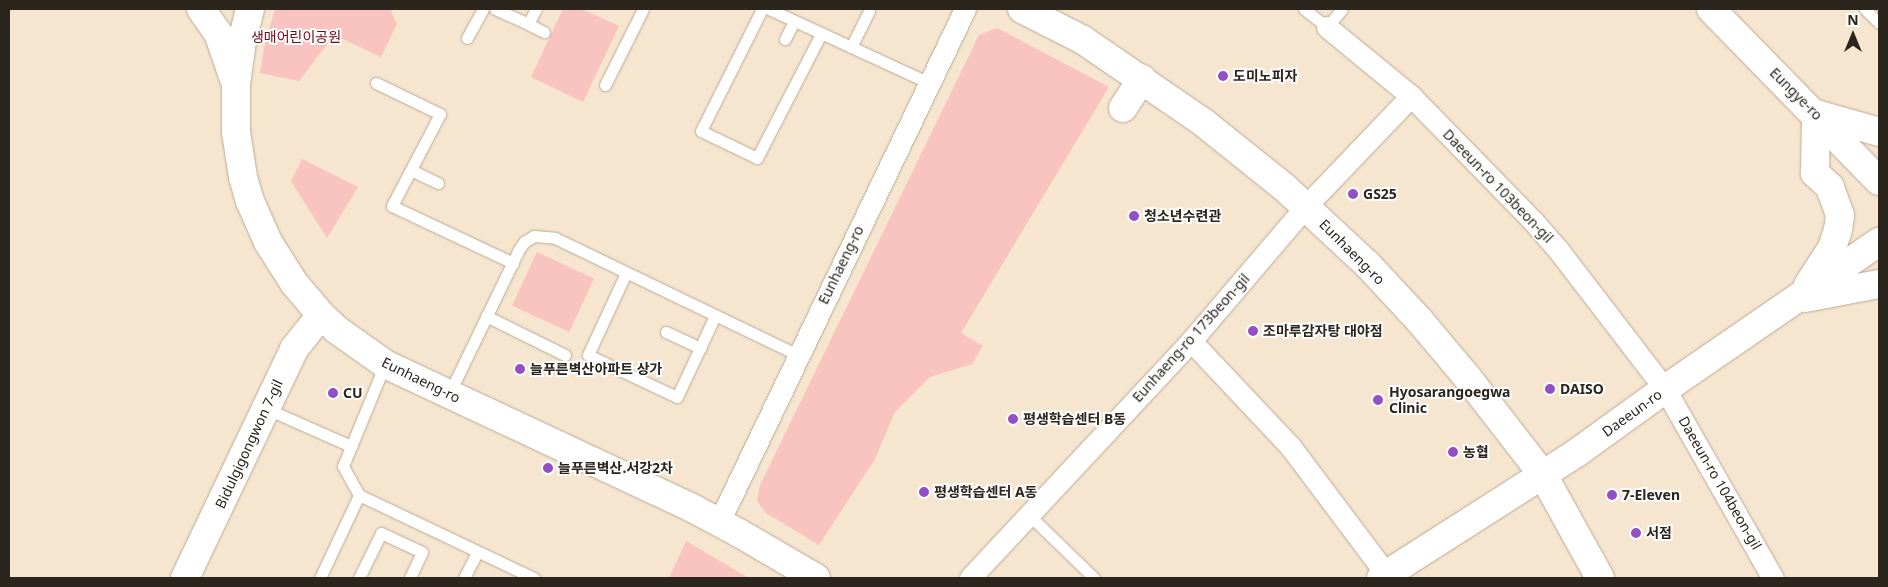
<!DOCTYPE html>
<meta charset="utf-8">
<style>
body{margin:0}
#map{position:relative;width:1888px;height:587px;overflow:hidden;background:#f6e5cf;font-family:"Noto Sans","Noto Sans KR",sans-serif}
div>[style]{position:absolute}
.green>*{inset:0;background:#f9c3bf;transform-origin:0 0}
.roads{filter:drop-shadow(0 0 1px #bbab96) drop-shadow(0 0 1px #bbab96)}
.lane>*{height:11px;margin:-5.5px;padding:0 5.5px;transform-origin:5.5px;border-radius:5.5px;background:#fff}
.street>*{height:21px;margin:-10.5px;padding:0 10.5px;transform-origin:10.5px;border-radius:10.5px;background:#fff}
.secondary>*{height:28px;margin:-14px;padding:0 14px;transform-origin:14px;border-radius:14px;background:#fff}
.dots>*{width:14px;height:14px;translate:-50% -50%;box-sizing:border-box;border:2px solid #fff;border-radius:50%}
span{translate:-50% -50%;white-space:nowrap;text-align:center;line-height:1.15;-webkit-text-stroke:4px #fff;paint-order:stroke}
.park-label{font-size:14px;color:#6c0c15}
.poi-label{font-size:14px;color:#2b251d;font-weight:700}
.left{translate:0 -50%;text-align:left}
.street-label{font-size:14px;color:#2b251d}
.frame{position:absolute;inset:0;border:10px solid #2b251d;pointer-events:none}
.north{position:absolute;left:1828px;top:10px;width:50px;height:50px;-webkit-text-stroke:4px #fff;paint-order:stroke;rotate:0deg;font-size:14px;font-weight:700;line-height:20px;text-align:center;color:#2b251d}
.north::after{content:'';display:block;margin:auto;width:18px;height:22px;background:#2b251d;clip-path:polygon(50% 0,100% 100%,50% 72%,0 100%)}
</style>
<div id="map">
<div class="green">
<i style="clip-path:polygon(275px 9px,390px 9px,397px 24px,381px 57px,334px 35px,299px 81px,260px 73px,264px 48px)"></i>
<i style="clip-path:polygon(563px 9px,582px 9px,619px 26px,583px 102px,531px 77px)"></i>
<i style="clip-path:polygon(997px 28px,1109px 87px,961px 333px,983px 346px,972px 364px,930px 377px,895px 412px,875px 459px,819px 545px,766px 513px,757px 501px,760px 485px,979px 35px)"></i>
<i style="clip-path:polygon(302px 159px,358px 187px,327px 238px,291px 181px)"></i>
<i style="left:537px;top:252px;width:63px;height:59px;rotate:25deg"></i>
<i style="clip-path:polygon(686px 541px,749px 578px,669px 578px)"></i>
</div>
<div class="roads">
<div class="lane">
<i style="left:495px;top:9px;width:36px;rotate:24deg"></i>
<i style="left:528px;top:24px;width:17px;rotate:-62deg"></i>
<i style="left:762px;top:9px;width:136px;rotate:116.6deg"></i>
<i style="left:701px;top:131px;width:62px;rotate:25.7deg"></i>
<i style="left:757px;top:158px;width:140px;rotate:-62.7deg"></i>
<i style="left:769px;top:9px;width:176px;rotate:24.8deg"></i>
<i style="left:1304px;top:9px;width:29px;rotate:38deg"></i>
<i style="left:1327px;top:27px;width:23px;rotate:-50deg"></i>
<i style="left:1865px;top:9px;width:20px;rotate:45deg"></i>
<i style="left:528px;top:24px;width:18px;rotate:27deg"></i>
<i style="left:467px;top:38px;width:33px;rotate:-61deg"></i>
<i style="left:785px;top:39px;width:20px;rotate:-63deg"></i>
<i style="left:851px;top:47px;width:40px;rotate:-63.4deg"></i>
<i style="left:376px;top:83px;width:71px;rotate:25.8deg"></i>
<i style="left:440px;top:114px;width:104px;rotate:117.6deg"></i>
<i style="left:392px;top:206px;width:134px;rotate:25.2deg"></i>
<i style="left:605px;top:85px;width:85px;rotate:-63.4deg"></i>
<i style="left:411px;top:170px;width:30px;rotate:26deg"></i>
<i style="left:626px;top:273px;width:90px;rotate:114.9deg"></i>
<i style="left:588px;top:355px;width:98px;rotate:25.3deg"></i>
<i style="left:677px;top:397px;width:89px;rotate:-64.9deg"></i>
<i style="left:486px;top:316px;width:88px;rotate:26.3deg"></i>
<i style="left:666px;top:332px;width:38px;rotate:25deg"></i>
<i style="left:449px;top:394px;width:159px;rotate:-64.2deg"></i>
<i style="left:518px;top:251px;width:11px;rotate:-56deg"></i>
<i style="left:524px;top:242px;width:12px;rotate:-31deg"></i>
<i style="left:534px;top:236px;width:21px;rotate:5deg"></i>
<i style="left:555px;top:238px;width:270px;rotate:25.7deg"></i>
<i style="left:267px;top:409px;width:92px;rotate:23.8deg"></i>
<i style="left:359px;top:495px;width:194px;rotate:25.4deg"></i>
<i style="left:1028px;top:514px;width:92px;rotate:44.1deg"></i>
<i style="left:320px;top:578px;width:92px;rotate:-64.8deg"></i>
<i style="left:359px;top:495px;width:33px;rotate:-119deg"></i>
<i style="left:343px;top:466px;width:110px;rotate:-67.6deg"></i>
<i style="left:359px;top:578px;width:50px;rotate:-63.9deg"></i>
<i style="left:381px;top:533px;width:45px;rotate:24.9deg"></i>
<i style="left:422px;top:552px;width:29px;rotate:115deg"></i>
<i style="left:464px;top:578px;width:29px;rotate:-63deg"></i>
</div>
<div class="street">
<i style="left:1327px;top:27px;width:109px;rotate:39.4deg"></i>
<i style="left:1411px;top:96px;width:175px;rotate:45.7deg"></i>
<i style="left:1533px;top:221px;width:40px;rotate:49deg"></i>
<i style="left:1559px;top:251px;width:174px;rotate:52.5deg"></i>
<i style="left:1665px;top:389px;width:218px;rotate:60.3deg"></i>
<i style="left:1191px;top:341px;width:144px;rotate:46.7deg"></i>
<i style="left:1290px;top:446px;width:165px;rotate:53.1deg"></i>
<i style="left:719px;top:522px;width:569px;rotate:-64.38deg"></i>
<i style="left:970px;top:578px;width:324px;rotate:-47deg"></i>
<i style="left:1191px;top:341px;width:177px;rotate:-49.6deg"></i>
<i style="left:1306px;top:206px;width:152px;rotate:-46.3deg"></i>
</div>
<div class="secondary">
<i style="left:201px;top:9px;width:29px;rotate:55deg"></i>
<i style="left:218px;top:33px;width:49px;rotate:70.8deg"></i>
<i style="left:250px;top:9px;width:33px;rotate:104deg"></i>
<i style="left:242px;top:41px;width:43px;rotate:97.9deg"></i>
<i style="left:236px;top:84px;width:48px;rotate:90deg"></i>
<i style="left:236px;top:132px;width:46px;rotate:81.2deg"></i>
<i style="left:243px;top:177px;width:25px;rotate:74deg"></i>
<i style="left:250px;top:201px;width:45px;rotate:66.3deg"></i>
<i style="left:268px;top:242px;width:49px;rotate:57.6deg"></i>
<i style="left:294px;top:283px;width:42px;rotate:49.8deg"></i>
<i style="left:321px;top:315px;width:22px;rotate:43deg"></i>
<i style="left:337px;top:330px;width:59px;rotate:35.3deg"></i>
<i style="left:385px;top:364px;width:341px;rotate:25.1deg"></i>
<i style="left:694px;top:509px;width:51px;rotate:28.1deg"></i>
<i style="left:739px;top:533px;width:89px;rotate:30.3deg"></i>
<i style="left:1022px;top:9px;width:68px;rotate:26.9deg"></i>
<i style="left:1083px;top:40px;width:147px;rotate:34.4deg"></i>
<i style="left:1204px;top:123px;width:102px;rotate:38.7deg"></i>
<i style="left:1284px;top:187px;width:113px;rotate:42.9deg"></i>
<i style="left:1367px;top:264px;width:78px;rotate:47.1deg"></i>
<i style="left:1420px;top:321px;width:73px;rotate:50deg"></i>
<i style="left:1467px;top:377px;width:124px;rotate:52.2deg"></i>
<i style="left:1543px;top:475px;width:118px;rotate:61deg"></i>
<i style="left:1711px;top:9px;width:240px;rotate:45.7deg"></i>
<i style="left:1123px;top:108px;width:35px;rotate:-57deg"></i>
<i style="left:1808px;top:285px;width:44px;rotate:-57deg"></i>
<i style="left:1832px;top:248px;width:19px;rotate:-72deg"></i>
<i style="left:1838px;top:230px;width:15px;rotate:-82deg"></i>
<i style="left:1840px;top:215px;width:30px;rotate:-110deg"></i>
<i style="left:1830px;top:187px;width:21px;rotate:-137deg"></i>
<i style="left:1815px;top:173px;width:59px;rotate:-89deg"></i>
<i style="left:1816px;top:114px;width:66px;rotate:15.9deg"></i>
<i style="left:1805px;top:298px;width:75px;rotate:-10.7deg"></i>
<i style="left:185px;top:578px;width:254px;rotate:-64.5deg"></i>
<i style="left:294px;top:349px;width:43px;rotate:-51.5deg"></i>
<i style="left:1381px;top:578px;width:234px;rotate:-32.6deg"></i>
<i style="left:1578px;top:452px;width:107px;rotate:-35.9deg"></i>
<i style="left:1665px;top:389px;width:260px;rotate:-34.5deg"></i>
</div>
</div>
<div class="dots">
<i style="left:1223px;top:76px;background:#9350c4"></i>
<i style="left:1353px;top:194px;background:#9350c4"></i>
<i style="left:1134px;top:216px;background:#9350c4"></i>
<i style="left:1253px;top:331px;background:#9350c4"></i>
<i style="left:520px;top:369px;background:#9350c4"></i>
<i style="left:1550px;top:389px;background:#9350c4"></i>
<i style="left:333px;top:393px;background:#9350c4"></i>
<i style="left:1378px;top:400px;background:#9350c4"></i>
<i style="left:1013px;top:419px;background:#9350c4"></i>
<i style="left:1453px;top:452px;background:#9350c4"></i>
<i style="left:548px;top:468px;background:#9350c4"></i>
<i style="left:924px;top:492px;background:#9350c4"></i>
<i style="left:1612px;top:495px;background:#9350c4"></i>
<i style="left:1636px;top:533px;background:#9350c4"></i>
</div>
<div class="park-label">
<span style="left:296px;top:37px">생매어린이공원</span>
</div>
<div class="poi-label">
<span class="left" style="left:1233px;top:76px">도미노피자</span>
<span class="left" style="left:1363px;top:194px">GS25</span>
<span class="left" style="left:1144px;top:216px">청소년수련관</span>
<span class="left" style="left:1263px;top:331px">조마루감자탕 대야점</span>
<span class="left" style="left:530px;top:369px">늘푸른벽산아파트 상가</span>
<span class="left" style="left:1560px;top:389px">DAISO</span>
<span class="left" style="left:1389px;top:400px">Hyosarangoegwa<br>Clinic</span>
<span class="left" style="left:343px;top:393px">CU</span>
<span class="left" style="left:1023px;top:419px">평생학습센터 B동</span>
<span class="left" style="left:1463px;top:452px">농협</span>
<span class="left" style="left:558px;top:468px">늘푸른벽산.서강2차</span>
<span class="left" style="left:934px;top:492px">평생학습센터 A동</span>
<span class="left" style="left:1622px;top:495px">7-Eleven</span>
<span class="left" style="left:1646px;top:533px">서점</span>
</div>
<div class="street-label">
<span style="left:1796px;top:94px;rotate:45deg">Eungye-ro</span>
<span style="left:1498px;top:186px;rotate:46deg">Daeeun-ro 103beon-gil</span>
<span style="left:1352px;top:252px;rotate:45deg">Eunhaeng-ro</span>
<span style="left:841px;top:265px;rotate:-64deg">Eunhaeng-ro</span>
<span style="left:1191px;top:338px;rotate:-48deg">Eunhaeng-ro 173beon-gil</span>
<span style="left:421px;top:380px;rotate:26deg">Eunhaeng-ro</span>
<span style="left:1632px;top:413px;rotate:-36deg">Daeeun-ro</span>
<span style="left:249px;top:444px;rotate:-65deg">Bidulgigongwon 7-gil</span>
<span style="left:1720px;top:483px;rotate:60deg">Daeeun-ro 104beon-gil</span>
</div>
<div class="frame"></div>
<div class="north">N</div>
</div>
